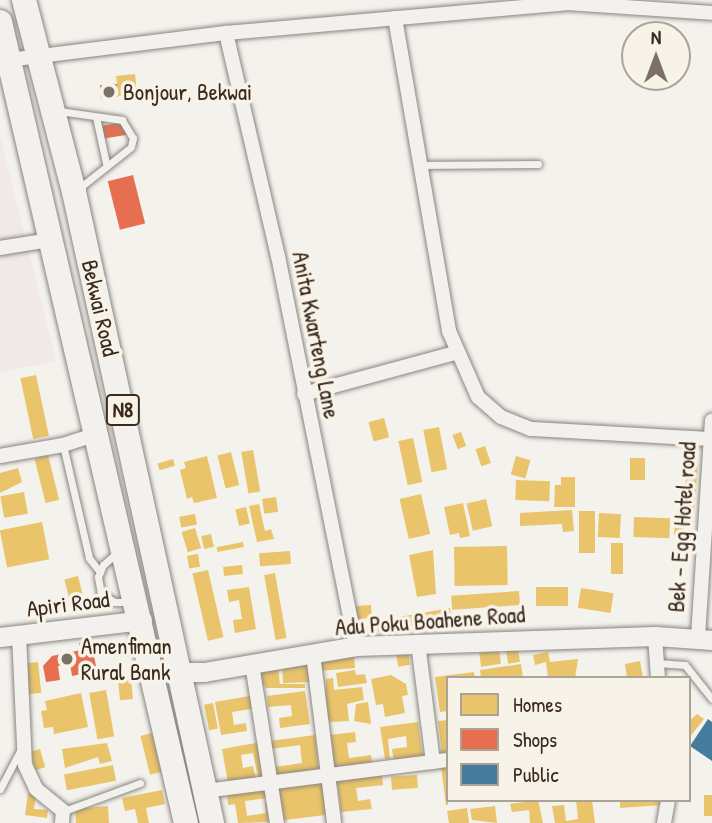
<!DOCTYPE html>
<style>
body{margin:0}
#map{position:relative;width:712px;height:823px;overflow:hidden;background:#f4f2ec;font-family:"Patrick Hand",sans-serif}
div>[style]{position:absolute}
.built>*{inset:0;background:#f0e8e9}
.homes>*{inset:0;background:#e9c46a;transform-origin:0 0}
.shops>*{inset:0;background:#e76f51;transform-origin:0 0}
.public>*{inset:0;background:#457b9d}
.roads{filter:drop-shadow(0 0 2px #898580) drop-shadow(0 0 2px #898580)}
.lane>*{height:7px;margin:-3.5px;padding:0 3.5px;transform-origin:3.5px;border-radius:3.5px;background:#f2f1ed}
.street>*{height:14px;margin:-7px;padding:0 7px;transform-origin:7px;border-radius:7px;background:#f2f1ed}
.secondary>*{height:19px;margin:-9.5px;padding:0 9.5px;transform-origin:9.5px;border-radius:9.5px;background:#f2f1ed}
.highway>*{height:24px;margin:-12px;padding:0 12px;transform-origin:12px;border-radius:12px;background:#f2f1ed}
.dots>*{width:19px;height:19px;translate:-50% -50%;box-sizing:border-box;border:4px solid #f7f3e8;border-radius:50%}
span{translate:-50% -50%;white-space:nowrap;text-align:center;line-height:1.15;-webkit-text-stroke:7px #f7f3e8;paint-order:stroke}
.shield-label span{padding:2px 5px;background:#f7f3e8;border:2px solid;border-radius:5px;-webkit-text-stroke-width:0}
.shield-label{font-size:21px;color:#3b2a1e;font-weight:700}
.poi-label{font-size:23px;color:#3b2a1e}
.left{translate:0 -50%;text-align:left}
.street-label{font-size:23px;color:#3b2a1e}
.legend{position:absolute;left:446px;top:676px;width:245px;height:126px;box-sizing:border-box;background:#f7f3e8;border:2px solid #aca397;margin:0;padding:9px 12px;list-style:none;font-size:21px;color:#3b2a1e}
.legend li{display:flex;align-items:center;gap:14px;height:35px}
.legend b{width:35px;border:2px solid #aca397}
.north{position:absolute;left:621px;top:21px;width:70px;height:70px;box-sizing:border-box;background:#f7f3e8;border:2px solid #aca397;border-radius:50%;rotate:0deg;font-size:19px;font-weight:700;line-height:28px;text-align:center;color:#3b2a1e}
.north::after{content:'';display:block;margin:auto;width:24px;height:32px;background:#7c7066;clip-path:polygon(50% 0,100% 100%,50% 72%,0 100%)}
</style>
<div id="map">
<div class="built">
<i style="clip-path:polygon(0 137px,56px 361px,0 372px)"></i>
</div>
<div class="homes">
<i style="left:135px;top:74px;width:20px;height:19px;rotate:84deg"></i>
<i style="left:36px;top:375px;width:62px;height:16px;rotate:78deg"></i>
<i style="left:384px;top:418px;width:20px;height:16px;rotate:75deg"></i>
<i style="left:439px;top:427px;width:43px;height:16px;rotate:79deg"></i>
<i style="left:461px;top:432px;width:15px;height:9px;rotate:70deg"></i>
<i style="left:413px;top:438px;width:45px;height:15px;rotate:78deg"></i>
<i style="left:485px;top:446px;width:18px;height:10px;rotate:71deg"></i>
<i style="left:253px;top:450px;width:42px;height:12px;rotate:80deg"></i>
<i style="left:231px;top:452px;width:34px;height:14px;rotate:76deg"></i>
<i style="left:48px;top:455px;width:46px;height:14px;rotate:76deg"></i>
<i style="clip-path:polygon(207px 456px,217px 498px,194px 503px,192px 497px,187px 499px,180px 470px,186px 468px,184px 462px)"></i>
<i style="left:516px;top:456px;width:15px;height:19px;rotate:16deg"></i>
<i style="left:630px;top:458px;width:15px;height:22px"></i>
<i style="left:173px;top:459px;width:7px;height:16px;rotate:74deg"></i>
<i style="left:687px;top:464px;width:11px;height:46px;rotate:5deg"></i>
<i style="clip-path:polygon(18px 468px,22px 482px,0 493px,0 473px)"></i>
<i style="clip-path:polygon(561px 477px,575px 477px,575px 507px,554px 507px,555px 485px,561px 485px)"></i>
<i style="left:516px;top:480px;width:34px;height:20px;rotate:2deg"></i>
<i style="left:24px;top:492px;width:22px;height:24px;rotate:80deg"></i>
<i style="left:421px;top:494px;width:41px;height:22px;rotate:77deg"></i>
<i style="left:276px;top:497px;width:15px;height:14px;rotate:82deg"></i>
<i style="left:486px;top:499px;width:28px;height:20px;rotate:77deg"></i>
<i style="clip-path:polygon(463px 503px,470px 536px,460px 538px,459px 533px,450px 535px,444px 507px)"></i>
<i style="clip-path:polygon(259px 504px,265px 531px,271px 529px,274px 539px,257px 542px,249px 506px)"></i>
<i style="left:246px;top:507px;width:17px;height:11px;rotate:77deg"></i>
<i style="clip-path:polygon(572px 510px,574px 531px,563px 532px,562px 524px,520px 526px,520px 513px)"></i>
<i style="left:579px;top:511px;width:16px;height:42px"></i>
<i style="left:599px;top:513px;width:22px;height:24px;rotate:3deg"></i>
<i style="left:676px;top:513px;width:9px;height:22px;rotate:6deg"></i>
<i style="left:195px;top:514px;width:11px;height:16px;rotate:80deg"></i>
<i style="left:634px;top:517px;width:36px;height:20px;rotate:2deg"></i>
<i style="left:42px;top:522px;width:38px;height:43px;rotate:79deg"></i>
<i style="left:195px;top:528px;width:21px;height:14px;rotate:73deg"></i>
<i style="left:211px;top:534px;width:13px;height:10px;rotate:77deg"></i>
<i style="left:243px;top:542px;width:5px;height:27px;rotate:79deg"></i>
<i style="left:611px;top:543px;width:12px;height:31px"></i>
<i style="left:507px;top:546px;width:39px;height:53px;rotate:89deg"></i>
<i style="clip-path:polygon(433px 550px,436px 594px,417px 597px,409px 555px)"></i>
<i style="left:290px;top:551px;width:13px;height:31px;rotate:86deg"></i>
<i style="left:198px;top:554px;width:13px;height:11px;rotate:81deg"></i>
<i style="left:242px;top:565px;width:9px;height:19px;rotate:84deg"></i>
<i style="left:208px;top:570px;width:69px;height:16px;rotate:77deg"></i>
<i style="left:275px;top:573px;width:66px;height:11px;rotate:80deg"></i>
<i style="left:78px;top:576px;width:34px;height:14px;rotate:76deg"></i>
<i style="clip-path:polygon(249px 587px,256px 629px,235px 633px,233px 620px,242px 619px,239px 600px,229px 602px,227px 590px)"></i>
<i style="left:568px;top:587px;width:19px;height:32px;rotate:90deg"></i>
<i style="left:581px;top:588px;width:33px;height:20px;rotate:9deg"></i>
<i style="left:519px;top:591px;width:14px;height:68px;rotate:86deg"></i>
<i style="left:371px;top:605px;width:13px;height:15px;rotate:86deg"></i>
<i style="left:450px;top:608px;width:11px;height:75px;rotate:80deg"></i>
<i style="left:518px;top:649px;width:13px;height:12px;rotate:81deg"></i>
<i style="left:499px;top:650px;width:14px;height:20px;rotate:82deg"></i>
<i style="left:408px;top:652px;width:13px;height:12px;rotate:81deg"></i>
<i style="clip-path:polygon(548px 652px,550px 662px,578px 659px,575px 678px,548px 678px,546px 662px,535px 665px,533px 655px)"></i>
<i style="left:354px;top:656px;width:12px;height:33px;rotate:85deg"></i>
<i style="clip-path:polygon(640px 661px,643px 678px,627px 678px,625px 664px)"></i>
<i style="left:38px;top:662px;width:31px;height:14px;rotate:84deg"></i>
<i style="left:308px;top:662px;width:20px;height:26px;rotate:87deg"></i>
<i style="clip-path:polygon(521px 664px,523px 678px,481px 678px,480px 670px)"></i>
<i style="left:278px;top:666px;width:18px;height:19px;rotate:84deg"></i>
<i style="clip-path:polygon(355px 670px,356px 675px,365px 674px,367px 683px,338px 687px,336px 673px)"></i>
<i style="clip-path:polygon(474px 672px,475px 678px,448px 678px,448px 711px,440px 712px,435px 677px)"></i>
<i style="clip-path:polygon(391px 675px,406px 684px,408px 695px,402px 696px,405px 713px,385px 717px,383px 704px,376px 705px,371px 679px)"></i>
<i style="clip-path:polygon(333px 678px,334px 690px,362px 687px,364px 700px,347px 704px,349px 721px,330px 722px,324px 712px,326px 679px)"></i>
<i style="left:131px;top:680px;width:19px;height:13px;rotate:84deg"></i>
<i style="left:305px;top:684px;width:4px;height:40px;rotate:90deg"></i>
<i style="left:106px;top:690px;width:47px;height:17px;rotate:80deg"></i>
<i style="clip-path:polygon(305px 691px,310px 724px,280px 728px,279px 718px,292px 716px,291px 705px,268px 707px,267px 696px)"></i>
<i style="clip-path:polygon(81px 693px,88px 727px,54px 734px,53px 727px,44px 728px,41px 711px,47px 710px,45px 701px)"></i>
<i style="clip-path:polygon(255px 695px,258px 708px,232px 712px,234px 725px,246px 723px,247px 731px,221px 735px,215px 702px)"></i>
<i style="clip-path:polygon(368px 702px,371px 724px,354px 721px,356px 704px)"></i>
<i style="left:213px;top:703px;width:26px;height:9px;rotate:79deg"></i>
<i style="clip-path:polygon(697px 714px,704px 719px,689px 738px,689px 721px)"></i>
<i style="clip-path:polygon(448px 720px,448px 753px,442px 753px,438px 721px)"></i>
<i style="clip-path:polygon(418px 722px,423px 758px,394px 762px,392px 749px,407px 747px,406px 736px,388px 739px,390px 759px,385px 759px,380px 727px)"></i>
<i style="clip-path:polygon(355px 732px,356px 742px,347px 743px,349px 758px,371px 755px,372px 763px,334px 767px,330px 735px)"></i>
<i style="left:152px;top:733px;width:40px;height:12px;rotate:76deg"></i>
<i style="clip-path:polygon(315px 735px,319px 772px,277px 778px,275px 767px,302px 763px,300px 745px,271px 749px,270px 741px)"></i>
<i style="clip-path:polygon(261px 742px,267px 776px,258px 777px,253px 753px,241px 755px,243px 768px,253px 766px,256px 778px,228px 783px,222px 749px)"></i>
<i style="clip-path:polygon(107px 743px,112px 761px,100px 764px,98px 757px,65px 768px,62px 749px)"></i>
<i style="left:40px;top:749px;width:19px;height:10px;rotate:74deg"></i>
<i style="left:113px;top:765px;width:16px;height:50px;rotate:79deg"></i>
<i style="clip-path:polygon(448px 766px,448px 805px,446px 805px,441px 767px)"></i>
<i style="clip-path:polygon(382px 775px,383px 785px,356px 788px,358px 801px,370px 799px,372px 809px,341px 812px,337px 780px)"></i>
<i style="left:417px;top:775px;width:13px;height:26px;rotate:86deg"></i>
<i style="left:323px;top:781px;width:34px;height:45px;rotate:83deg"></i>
<i style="clip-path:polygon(266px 787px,267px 798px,245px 801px,247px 816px,266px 813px,265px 802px,270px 802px,273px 822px,238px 823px,235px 804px,228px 805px,227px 792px)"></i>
<i style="clip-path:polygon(162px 790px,165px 804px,146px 808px,149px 823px,138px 823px,135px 809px,125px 811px,122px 798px)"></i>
<i style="clip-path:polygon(28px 793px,36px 795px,34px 809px,48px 810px,47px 818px,25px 815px)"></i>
<i style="left:704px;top:795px;width:8px;height:21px"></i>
<i style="clip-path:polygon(538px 800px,543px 823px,530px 823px,529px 810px,512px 812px,510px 804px)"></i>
<i style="clip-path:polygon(576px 800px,592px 800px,595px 823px,555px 823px,552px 806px,564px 805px,566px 821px,578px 819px)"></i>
<i style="clip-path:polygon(620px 800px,661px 800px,662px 805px,620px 808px)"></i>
<i style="clip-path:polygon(108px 806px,109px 823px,76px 823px,75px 809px)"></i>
<i style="clip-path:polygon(495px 806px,497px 823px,472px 820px,470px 809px)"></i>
<i style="clip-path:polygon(467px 808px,469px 823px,449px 823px,447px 811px)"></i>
</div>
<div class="shops">
<i style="left:117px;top:84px;width:13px;height:17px;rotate:86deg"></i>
<i style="left:125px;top:122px;width:13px;height:23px;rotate:81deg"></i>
<i style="left:133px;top:175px;width:50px;height:26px;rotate:76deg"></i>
<i style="clip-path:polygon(91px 641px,97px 671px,72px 676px,70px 664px,58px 666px,60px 680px,46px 682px,43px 666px,52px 656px,81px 650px,79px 643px)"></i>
</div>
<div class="public">
<i style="clip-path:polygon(708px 719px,712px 722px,712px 761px,690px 746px)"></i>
</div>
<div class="roads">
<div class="lane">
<i style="left:59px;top:111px;width:64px;rotate:8.1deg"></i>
<i style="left:122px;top:120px;width:21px;rotate:59deg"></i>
<i style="left:133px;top:138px;width:9px;rotate:103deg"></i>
<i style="left:131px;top:147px;width:68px;rotate:141.6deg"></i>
<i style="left:96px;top:117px;width:47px;rotate:77.7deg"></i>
<i style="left:420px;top:165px;width:118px;rotate:-0.5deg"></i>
<i style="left:63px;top:445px;width:116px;rotate:77deg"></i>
<i style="left:89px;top:558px;width:18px;rotate:52deg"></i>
<i style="left:119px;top:551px;width:21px;rotate:139deg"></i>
<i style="left:103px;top:565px;width:13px;rotate:113deg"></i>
<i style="left:98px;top:577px;width:17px;rotate:80deg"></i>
<i style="left:101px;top:594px;width:16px;rotate:30deg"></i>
<i style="left:115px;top:602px;width:15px"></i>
<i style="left:657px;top:663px;width:28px;rotate:4deg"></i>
<i style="left:685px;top:665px;width:43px;rotate:51.5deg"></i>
<i style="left:0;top:789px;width:45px;rotate:-62.3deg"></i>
<i style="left:64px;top:811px;width:81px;rotate:-20.2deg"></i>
</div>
<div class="street">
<i style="left:395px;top:18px;width:318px;rotate:80.2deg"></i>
<i style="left:449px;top:331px;width:72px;rotate:66.3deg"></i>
<i style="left:478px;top:397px;width:30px;rotate:41deg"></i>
<i style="left:501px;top:417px;width:32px;rotate:22deg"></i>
<i style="left:531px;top:429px;width:180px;rotate:3.2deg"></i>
<i style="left:226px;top:33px;width:229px;rotate:76.9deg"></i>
<i style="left:278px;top:256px;width:398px;rotate:78.7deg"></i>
<i style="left:8px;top:60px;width:220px;rotate:-7.1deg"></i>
<i style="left:226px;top:33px;width:342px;rotate:-5deg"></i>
<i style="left:567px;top:3px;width:145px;rotate:3.9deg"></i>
<i style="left:0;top:248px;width:51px;rotate:-9.1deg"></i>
<i style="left:304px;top:394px;width:156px;rotate:-15.2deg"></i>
<i style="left:0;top:456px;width:64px;rotate:-9.9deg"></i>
<i style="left:63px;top:445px;width:36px;rotate:-18deg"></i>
<i style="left:19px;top:634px;width:131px;rotate:87.4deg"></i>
<i style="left:25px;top:765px;width:26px;rotate:65deg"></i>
<i style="left:36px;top:789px;width:35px;rotate:39deg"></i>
<i style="left:63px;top:811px;width:12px;rotate:95deg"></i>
<i style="left:655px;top:636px;width:42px;rotate:85.9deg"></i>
<i style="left:698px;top:637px;width:217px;rotate:-86.3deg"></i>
<i style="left:418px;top:643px;width:120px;rotate:82.8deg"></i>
<i style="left:313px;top:654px;width:170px;rotate:82.9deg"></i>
<i style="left:252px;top:664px;width:161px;rotate:81.1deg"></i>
<i style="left:205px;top:791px;width:245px;rotate:-7.3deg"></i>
<i style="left:664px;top:823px;width:23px;rotate:-80deg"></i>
</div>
<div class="secondary">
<i style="left:0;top:637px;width:143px;rotate:-6.8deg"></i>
<i style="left:152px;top:672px;width:52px"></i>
<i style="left:204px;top:672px;width:154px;rotate:-9.7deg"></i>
<i style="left:356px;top:646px;width:299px;rotate:-1.9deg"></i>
<i style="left:655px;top:636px;width:57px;rotate:4deg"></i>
</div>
<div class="highway">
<i style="left:24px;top:0;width:198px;rotate:75.4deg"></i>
<i style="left:74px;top:192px;width:646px;rotate:77.66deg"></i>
<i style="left:0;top:22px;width:822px;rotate:76.93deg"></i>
</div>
</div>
<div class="dots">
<i style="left:109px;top:92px;background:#7c7066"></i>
<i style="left:67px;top:659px;background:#7c7066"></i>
</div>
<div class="shield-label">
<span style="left:123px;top:410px">N8</span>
</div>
<div class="poi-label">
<span class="left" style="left:123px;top:92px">Bonjour, Bekwai</span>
<span class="left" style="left:81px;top:659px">Amenfiman<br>Rural Bank</span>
</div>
<div class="street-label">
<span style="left:100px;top:308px;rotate:77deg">Bekwai Road</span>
<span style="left:316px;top:335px;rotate:79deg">Anita Kwarteng Lane</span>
<span style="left:682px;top:527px;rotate:-86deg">Bek - Egg Hotel road</span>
<span style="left:68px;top:604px;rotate:-7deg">Apiri Road</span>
<span style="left:430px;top:621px;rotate:-4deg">Adu Poku Boahene Road</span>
</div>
<ul class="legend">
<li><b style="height:19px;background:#e9c46a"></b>Homes</li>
<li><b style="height:19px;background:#e76f51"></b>Shops</li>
<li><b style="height:19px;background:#457b9d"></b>Public</li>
</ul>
<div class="north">N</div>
</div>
